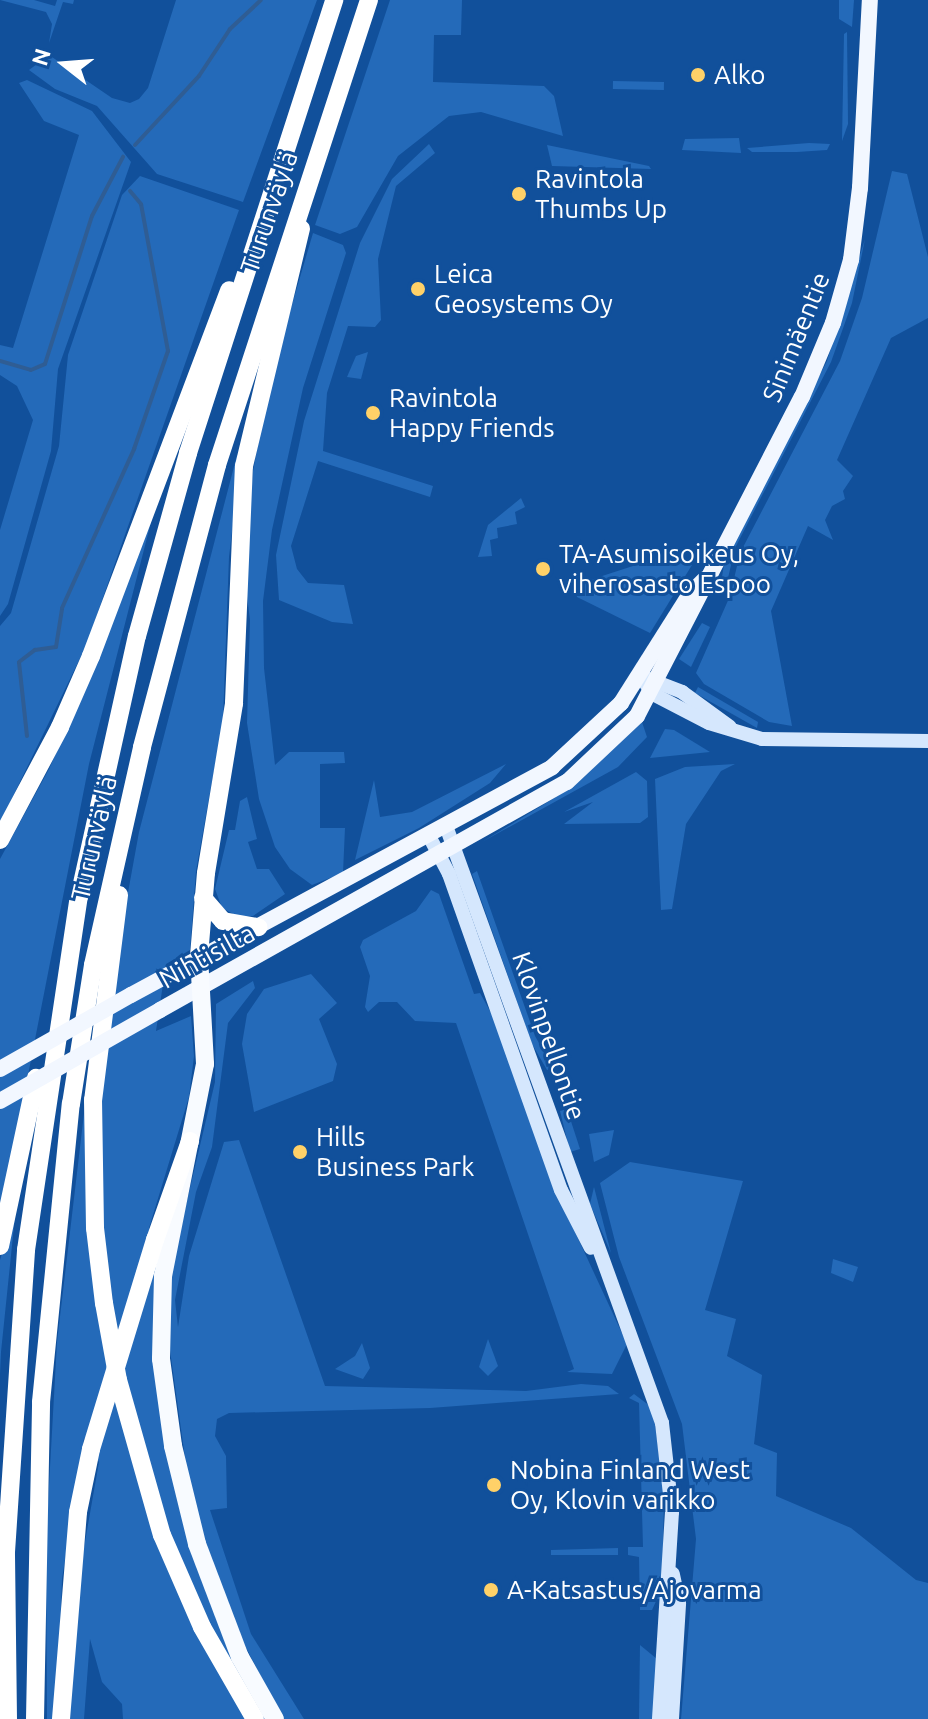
<!DOCTYPE html>
<meta charset="utf-8">
<style>
body{margin:0}
#map{position:relative;width:928px;height:1719px;overflow:hidden;background:#11509b;font-family:Ubuntu,sans-serif}
div>[style]{position:absolute}
.green>*{inset:0;background:#246ab9;transform-origin:0 0}
.stream>*{height:4px;margin:-2px;padding:0 2px;transform-origin:2px;border-radius:2px;background:#2f5d94}
.secondary>*{height:14px;margin:-7px;padding:0 7px;transform-origin:7px;border-radius:7px;background:#d5e7fd}
.primary>*{height:16px;margin:-8px;padding:0 8px;transform-origin:8px;border-radius:8px;background:#f2f7ff}
.trunk>*{height:18px;margin:-9px;padding:0 9px;transform-origin:9px;border-radius:9px;background:#f8fbff}
.motorway>*{height:18px;margin:-9px;padding:0 9px;transform-origin:9px;border-radius:9px;background:#fff}
.primary-bridge>*{height:16px;margin:-8px;padding:0 8px;transform-origin:8px;border-radius:8px;background:#f2f7ff}
.motorway-bridge>*{height:18px;margin:-9px;padding:0 9px;transform-origin:9px;border-radius:9px;background:#fff}
.dots>*{width:22px;height:22px;translate:-50% -50%;box-sizing:border-box;border:4px solid #11509b;border-radius:50%}
span{translate:-50% -50%;white-space:nowrap;text-align:center;line-height:1.15;-webkit-text-stroke:6px #11509b;paint-order:stroke}
.poi-label{font-size:26px;color:#fff}
.left{translate:0 -50%;text-align:left}
.street-label{font-size:26px;color:#fff}
.north{position:absolute;left:24px;top:24px;width:80px;height:80px;-webkit-text-stroke:6px #11509b;paint-order:stroke;rotate:287deg;font-size:22px;font-weight:700;line-height:32px;text-align:center;color:#fff}
.north::after{content:'';display:block;margin:auto;width:28px;height:36px;background:#fff;clip-path:polygon(50% 0,100% 100%,50% 72%,0 100%)}
</style>
<div id="map">
<div class="green">
<i style="clip-path:polygon(0 0,34px 0,55px 6px,57px 0,74px 0,73px 4px,63px 2px,49px 43px,52px 24px,46px 12px)"></i>
<i style="clip-path:polygon(176px 0,317px 0,243px 202px,157px 174px,97px 106px,55px 89px,29px 70px,49px 55px,112px 98px,130px 103px,139px 99px,148px 88px)"></i>
<i style="clip-path:polygon(390px 0,462px 0,461px 35px,434px 35px,433px 82px,544px 86px,554px 96px,563px 136px,481px 112px,449px 116px,398px 156px,357px 227px,340px 234px,315px 225px)"></i>
<i style="clip-path:polygon(839px 0,854px 0,852px 27px,839px 19px)"></i>
<i style="clip-path:polygon(847px 32px,848px 124px,842px 141px,844px 34px)"></i>
<i style="clip-path:polygon(27px 80px,92px 111px,131px 162px,58px 369px,51px 451px,8px 604px,0 616px,0 530px,33px 420px,17px 386px,0 375px,0 345px,13px 348px,79px 135px,44px 121px,19px 83px)"></i>
<i style="left:613px;top:81px;width:51px;height:8px;rotate:1deg"></i>
<i style="clip-path:polygon(739px 138px,741px 153px,682px 150px,685px 139px)"></i>
<i style="clip-path:polygon(809px 143px,830px 144px,827px 150px,797px 152px,752px 152px,747px 148px)"></i>
<i style="clip-path:polygon(429px 144px,435px 153px,396px 186px,378px 259px,381px 320px,375px 327px,348px 326px,327px 393px,323px 451px,433px 486px,430px 497px,318px 461px,291px 546px,297px 569px,308px 583px,344px 585px,353px 624px,332px 622px,279px 600px,276px 555px,304px 421px,360px 243px,392px 179px)"></i>
<i style="clip-path:polygon(547px 145px,649px 166px,651px 169px,552px 166px)"></i>
<i style="clip-path:polygon(892px 171px,907px 174px,928px 257px,928px 318px,891px 338px,837px 460px,853px 476px,843px 491px,845px 499px,832px 506px,825px 520px,833px 540px,808px 526px,771px 611px,792px 726px,769px 722px,704px 684px,696px 673px,730px 596px,740px 553px,840px 361px,862px 298px)"></i>
<i style="clip-path:polygon(140px 176px,239px 210px,86px 646px,0 823px,0 626px,11px 613px,59px 446px,68px 355px,122px 195px)"></i>
<i style="clip-path:polygon(313px 233px,343px 245px,346px 253px,303px 388px,272px 530px,263px 601px,264px 668px,275px 765px,289px 752px,344px 752px,345px 763px,320px 764px,320px 828px,345px 828px,343px 873px,312px 885px,290px 869px,275px 847px,259px 799px,247px 723px,250px 620px,244px 573px,253px 471px,271px 376px)"></i>
<i style="clip-path:polygon(865px 239px,852px 303px,831px 362px,735px 548px,728px 578px,722px 577px,725px 558px,827px 361px)"></i>
<i style="clip-path:polygon(368px 352px,361px 379px,347px 377px,356px 356px)"></i>
<i style="clip-path:polygon(237px 455px,241px 456px,229px 557px,223px 720px,196px 871px,190px 950px,166px 964px,156px 1031px,191px 1016px,194px 1056px,189px 1097px,149px 1228px,162px 1253px,161px 1418px,268px 1719px,262px 1719px,232px 1671px,173px 1543px,126px 1383px,105px 1262px,101px 1192px,101px 1094px,115px 964px,139px 832px)"></i>
<i style="clip-path:polygon(159px 491px,89px 764px,0 1218px,0 859px,49px 769px,99px 656px)"></i>
<i style="clip-path:polygon(521px 498px,525px 507px,515px 512px,517px 524px,497px 528px,498px 538px,490px 540px,492px 556px,478px 557px,488px 525px)"></i>
<i style="clip-path:polygon(673px 553px,692px 565px,650px 633px,577px 597px,575px 588px,596px 578px)"></i>
<i style="clip-path:polygon(702px 623px,710px 627px,691px 667px,679px 659px)"></i>
<i style="clip-path:polygon(698px 687px,758px 722px,757px 728px,695px 693px)"></i>
<i style="clip-path:polygon(642px 722px,647px 737px,618px 767px,482px 842px,574px 786px)"></i>
<i style="clip-path:polygon(665px 729px,674px 730px,710px 752px,650px 758px)"></i>
<i style="clip-path:polygon(506px 764px,490px 783px,419px 828px,355px 860px,374px 780px,380px 817px,412px 812px)"></i>
<i style="clip-path:polygon(735px 764px,721px 771px,686px 824px,672px 909px,661px 910px,655px 779px,685px 767px)"></i>
<i style="clip-path:polygon(636px 772px,647px 781px,648px 817px,640px 823px,564px 824px,593px 802px,564px 812px)"></i>
<i style="clip-path:polygon(247px 797px,257px 839px,248px 842px,257px 869px,269px 869px,285px 894px,253px 916px,239px 917px,222px 908px,215px 889px,229px 830px,235px 830px,240px 801px)"></i>
<i style="clip-path:polygon(477px 871px,535px 1036px,553px 1068px,547px 1070px,532px 1044px,472px 874px)"></i>
<i style="clip-path:polygon(431px 890px,439px 894px,474px 994px,480px 993px,499px 1027px,556px 1191px,627px 1344px,612px 1374px,567px 1372px,574px 1369px,456px 1023px,415px 1021px,397px 1002px,379px 1002px,368px 1012px,365px 1007px,370px 976px,360px 947px,363px 940px,416px 911px)"></i>
<i style="clip-path:polygon(311px 974px,337px 1003px,319px 1019px,337px 1064px,333px 1081px,254px 1112px,242px 1044px,247px 1014px,264px 989px)"></i>
<i style="clip-path:polygon(253px 981px,255px 988px,228px 1023px,212px 1147px,196px 1192px,175px 1300px,178px 1327px,189px 1256px,224px 1142px,239px 1140px,325px 1386px,526px 1391px,581px 1384px,608px 1386px,619px 1394px,430px 1408px,229px 1413px,217px 1419px,215px 1436px,226px 1456px,227px 1508px,210px 1510px,251px 1634px,304px 1719px,283px 1719px,227px 1611px,190px 1493px,168px 1336px,172px 1264px,215px 1082px,216px 1004px)"></i>
<i style="clip-path:polygon(87px 1088px,91px 1246px,184px 1605px,246px 1719px,123px 1719px,122px 1704px,102px 1682px,90px 1639px,84px 1719px,69px 1719px,79px 1576px,99px 1462px,84px 1438px,62px 1579px,57px 1719px,47px 1719px,46px 1539px,57px 1342px)"></i>
<i style="clip-path:polygon(567px 1109px,580px 1149px,570px 1152px,560px 1111px)"></i>
<i style="clip-path:polygon(614px 1130px,609px 1155px,594px 1162px,589px 1134px)"></i>
<i style="clip-path:polygon(630px 1162px,743px 1181px,705px 1310px,736px 1319px,727px 1356px,762px 1375px,754px 1444px,777px 1453px,776px 1496px,851px 1528px,916px 1580px,928px 1583px,928px 1719px,681px 1719px,696px 1539px,682px 1424px,619px 1257px,600px 1183px)"></i>
<i style="clip-path:polygon(594px 1187px,611px 1253px,590px 1204px)"></i>
<i style="clip-path:polygon(16px 1207px,1px 1352px,0 1374px,0 1260px)"></i>
<i style="clip-path:polygon(833px 1259px,858px 1267px,853px 1282px,831px 1273px)"></i>
<i style="clip-path:polygon(488px 1339px,498px 1366px,488px 1376px,479px 1367px)"></i>
<i style="clip-path:polygon(362px 1343px,370px 1368px,363px 1379px,335px 1369px,355px 1356px)"></i>
<i style="clip-path:polygon(634px 1394px,650px 1406px,655px 1424px,664px 1496px,662px 1599px,657px 1599px,652px 1610px,640px 1610px,639px 1557px,628px 1555px,628px 1547px,643px 1547px,639px 1403px,629px 1398px)"></i>
<i style="clip-path:polygon(618px 1548px,618px 1555px,551px 1555px,551px 1550px)"></i>
<i style="clip-path:polygon(640px 1645px,657px 1659px,655px 1719px,639px 1719px)"></i>
</div>
<div class="stream">
<i style="left:135px;top:145px;width:94px;rotate:-47.2deg"></i>
<i style="left:199px;top:76px;width:56px;rotate:-56.6deg"></i>
<i style="left:230px;top:29px;width:42px;rotate:-43.1deg"></i>
<i style="left:0;top:361px;width:32px;rotate:16deg"></i>
<i style="left:31px;top:370px;width:15px;rotate:-23deg"></i>
<i style="left:45px;top:364px;width:155px;rotate:-72.4deg"></i>
<i style="left:92px;top:216px;width:67px;rotate:-62.3deg"></i>
<i style="left:27px;top:736px;width:74px;rotate:-96.2deg"></i>
<i style="left:19px;top:662px;width:20px;rotate:-37deg"></i>
<i style="left:35px;top:650px;width:21px;rotate:-8deg"></i>
<i style="left:56px;top:647px;width:39px;rotate:-81deg"></i>
<i style="left:62px;top:608px;width:175px;rotate:-65.6deg"></i>
<i style="left:134px;top:449px;width:104px;rotate:-70.9deg"></i>
<i style="left:168px;top:351px;width:149px;rotate:-100.4deg"></i>
<i style="left:141px;top:204px;width:17px;rotate:-130deg"></i>
</div>
<div class="secondary">
<i style="left:646px;top:678px;width:39px;rotate:21deg"></i>
<i style="left:682px;top:692px;width:59px;rotate:36.1deg"></i>
<i style="left:646px;top:684px;width:12px;rotate:55deg"></i>
<i style="left:653px;top:694px;width:63px;rotate:27.4deg"></i>
<i style="left:709px;top:723px;width:55px;rotate:16.8deg"></i>
<i style="left:762px;top:739px;width:166px;rotate:0.7deg"></i>
<i style="left:446px;top:826px;width:635px;rotate:70.11deg"></i>
<i style="left:662px;top:1423px;width:90px;rotate:83.6deg"></i>
<i style="left:672px;top:1512px;width:207px;rotate:93.6deg"></i>
<i style="left:429px;top:836px;width:43px;rotate:62.2deg"></i>
<i style="left:449px;top:874px;width:335px;rotate:70.5deg"></i>
<i style="left:561px;top:1190px;width:65px;rotate:62.7deg"></i>
<i style="left:672px;top:1719px;width:116px;rotate:-86.5deg"></i>
<i style="left:679px;top:1603px;width:30px;rotate:-102deg"></i>
</div>
<div class="primary">
<i style="left:131px;top:995px;width:479px;rotate:-28.4deg"></i>
<i style="left:552px;top:767px;width:94px;rotate:-42.8deg"></i>
<i style="left:621px;top:703px;width:129px;rotate:-57.7deg"></i>
<i style="left:690px;top:594px;width:21px;rotate:-45deg"></i>
<i style="left:160px;top:1010px;width:467px;rotate:-29.3deg"></i>
<i style="left:567px;top:782px;width:96px;rotate:-43.3deg"></i>
<i style="left:637px;top:716px;width:359px;rotate:-62.7deg"></i>
<i style="left:802px;top:397px;width:80px;rotate:-67.3deg"></i>
<i style="left:833px;top:323px;width:66px;rotate:-74.1deg"></i>
<i style="left:851px;top:260px;width:73px;rotate:-82.9deg"></i>
<i style="left:860px;top:188px;width:188px;rotate:-87deg"></i>
</div>
<div class="trunk">
<i style="left:199px;top:956px;width:108px;rotate:86.8deg"></i>
<i style="left:205px;top:1064px;width:216px;rotate:101.2deg"></i>
<i style="left:163px;top:1276px;width:83px;rotate:91.4deg"></i>
<i style="left:161px;top:1359px;width:88px;rotate:82.1deg"></i>
<i style="left:173px;top:1446px;width:101px;rotate:76.2deg"></i>
<i style="left:197px;top:1544px;width:121px;rotate:69.2deg"></i>
<i style="left:240px;top:1657px;width:71px;rotate:60.6deg"></i>
</div>
<div class="motorway">
<i style="left:0;top:840px;width:128px;rotate:-62deg"></i>
<i style="left:60px;top:727px;width:77px;rotate:-66.4deg"></i>
<i style="left:91px;top:656px;width:391px;rotate:-69.3deg"></i>
<i style="left:119px;top:895px;width:207px;rotate:97.2deg"></i>
<i style="left:93px;top:1100px;width:128px;rotate:89.1deg"></i>
<i style="left:95px;top:1228px;width:76px;rotate:83.2deg"></i>
<i style="left:104px;top:1303px;width:78px;rotate:79.7deg"></i>
<i style="left:118px;top:1380px;width:161px;rotate:74.2deg"></i>
<i style="left:162px;top:1535px;width:100px;rotate:66.5deg"></i>
<i style="left:202px;top:1627px;width:106px;rotate:60.1deg"></i>
<i style="left:203px;top:898px;width:30px;rotate:49deg"></i>
<i style="left:223px;top:921px;width:36px;rotate:10deg"></i>
<i style="left:199px;top:956px;width:83px;rotate:-85.2deg"></i>
<i style="left:206px;top:873px;width:172px;rotate:-80.6deg"></i>
<i style="left:234px;top:703px;width:237px;rotate:-87.6deg"></i>
<i style="left:244px;top:466px;width:244px;rotate:-76.5deg"></i>
<i style="left:155px;top:1240px;width:105px;rotate:-70.5deg"></i>
<i style="left:0;top:1246px;width:172px;rotate:-77.9deg"></i>
<i style="left:8px;top:1719px;width:167px;rotate:-90.7deg"></i>
<i style="left:6px;top:1552px;width:303px;rotate:-86.2deg"></i>
<i style="left:26px;top:1250px;width:357px;rotate:-81.5deg"></i>
<i style="left:79px;top:897px;width:267px;rotate:-77.5deg"></i>
<i style="left:137px;top:636px;width:190px;rotate:-74.4deg"></i>
<i style="left:188px;top:453px;width:476px;rotate:-72.1deg"></i>
<i style="left:35px;top:1719px;width:317px;rotate:-88.9deg"></i>
<i style="left:41px;top:1402px;width:300px;rotate:-84.3deg"></i>
<i style="left:71px;top:1104px;width:141px;rotate:-81deg"></i>
<i style="left:93px;top:965px;width:223px;rotate:-77.3deg"></i>
<i style="left:142px;top:747px;width:292px;rotate:-75.1deg"></i>
<i style="left:217px;top:465px;width:489px;rotate:-71.9deg"></i>
<i style="left:61px;top:1719px;width:208px;rotate:-85.3deg"></i>
<i style="left:78px;top:1512px;width:64px;rotate:-78.3deg"></i>
</div>
<div class="primary-bridge">
<i style="left:0;top:1069px;width:150px;rotate:-29.5deg"></i>
<i style="left:0;top:1101px;width:184px;rotate:-29.6deg"></i>
</div>
<div class="motorway-bridge">
<i style="left:91px;top:1449px;width:219px;rotate:-73deg"></i>
</div>
<div class="dots">
<i style="left:698px;top:75px;background:#ffd168"></i>
<i style="left:519px;top:194px;background:#ffd168"></i>
<i style="left:418px;top:289px;background:#ffd168"></i>
<i style="left:373px;top:413px;background:#ffd168"></i>
<i style="left:543px;top:569px;background:#ffd168"></i>
<i style="left:300px;top:1152px;background:#ffd168"></i>
<i style="left:494px;top:1485px;background:#ffd168"></i>
<i style="left:491px;top:1590px;background:#ffd168"></i>
</div>
<div class="poi-label">
<span class="left" style="left:714px;top:75px">Alko</span>
<span class="left" style="left:535px;top:194px">Ravintola<br>Thumbs Up</span>
<span class="left" style="left:434px;top:289px">Leica<br>Geosystems Oy</span>
<span class="left" style="left:389px;top:413px">Ravintola<br>Happy Friends</span>
<span class="left" style="left:559px;top:569px">TA-Asumisoikeus Oy,<br>viherosasto Espoo</span>
<span class="left" style="left:316px;top:1152px">Hills<br>Business Park</span>
<span class="left" style="left:510px;top:1485px">Nobina Finland West<br>Oy, Klovin varikko</span>
<span class="left" style="left:507px;top:1590px">A-Katsastus/Ajovarma</span>
</div>
<div class="street-label">
<span style="left:269px;top:212px;rotate:-71deg">Turunväylä</span>
<span style="left:796px;top:337px;rotate:-68deg">Sinimäentie</span>
<span style="left:94px;top:838px;rotate:-77deg">Turunväylä</span>
<span style="left:207px;top:956px;rotate:-29deg">Nihtisilta</span>
<span style="left:549px;top:1036px;rotate:71deg">Klovinpellontie</span>
</div>
<div class="north">N</div>
</div>
